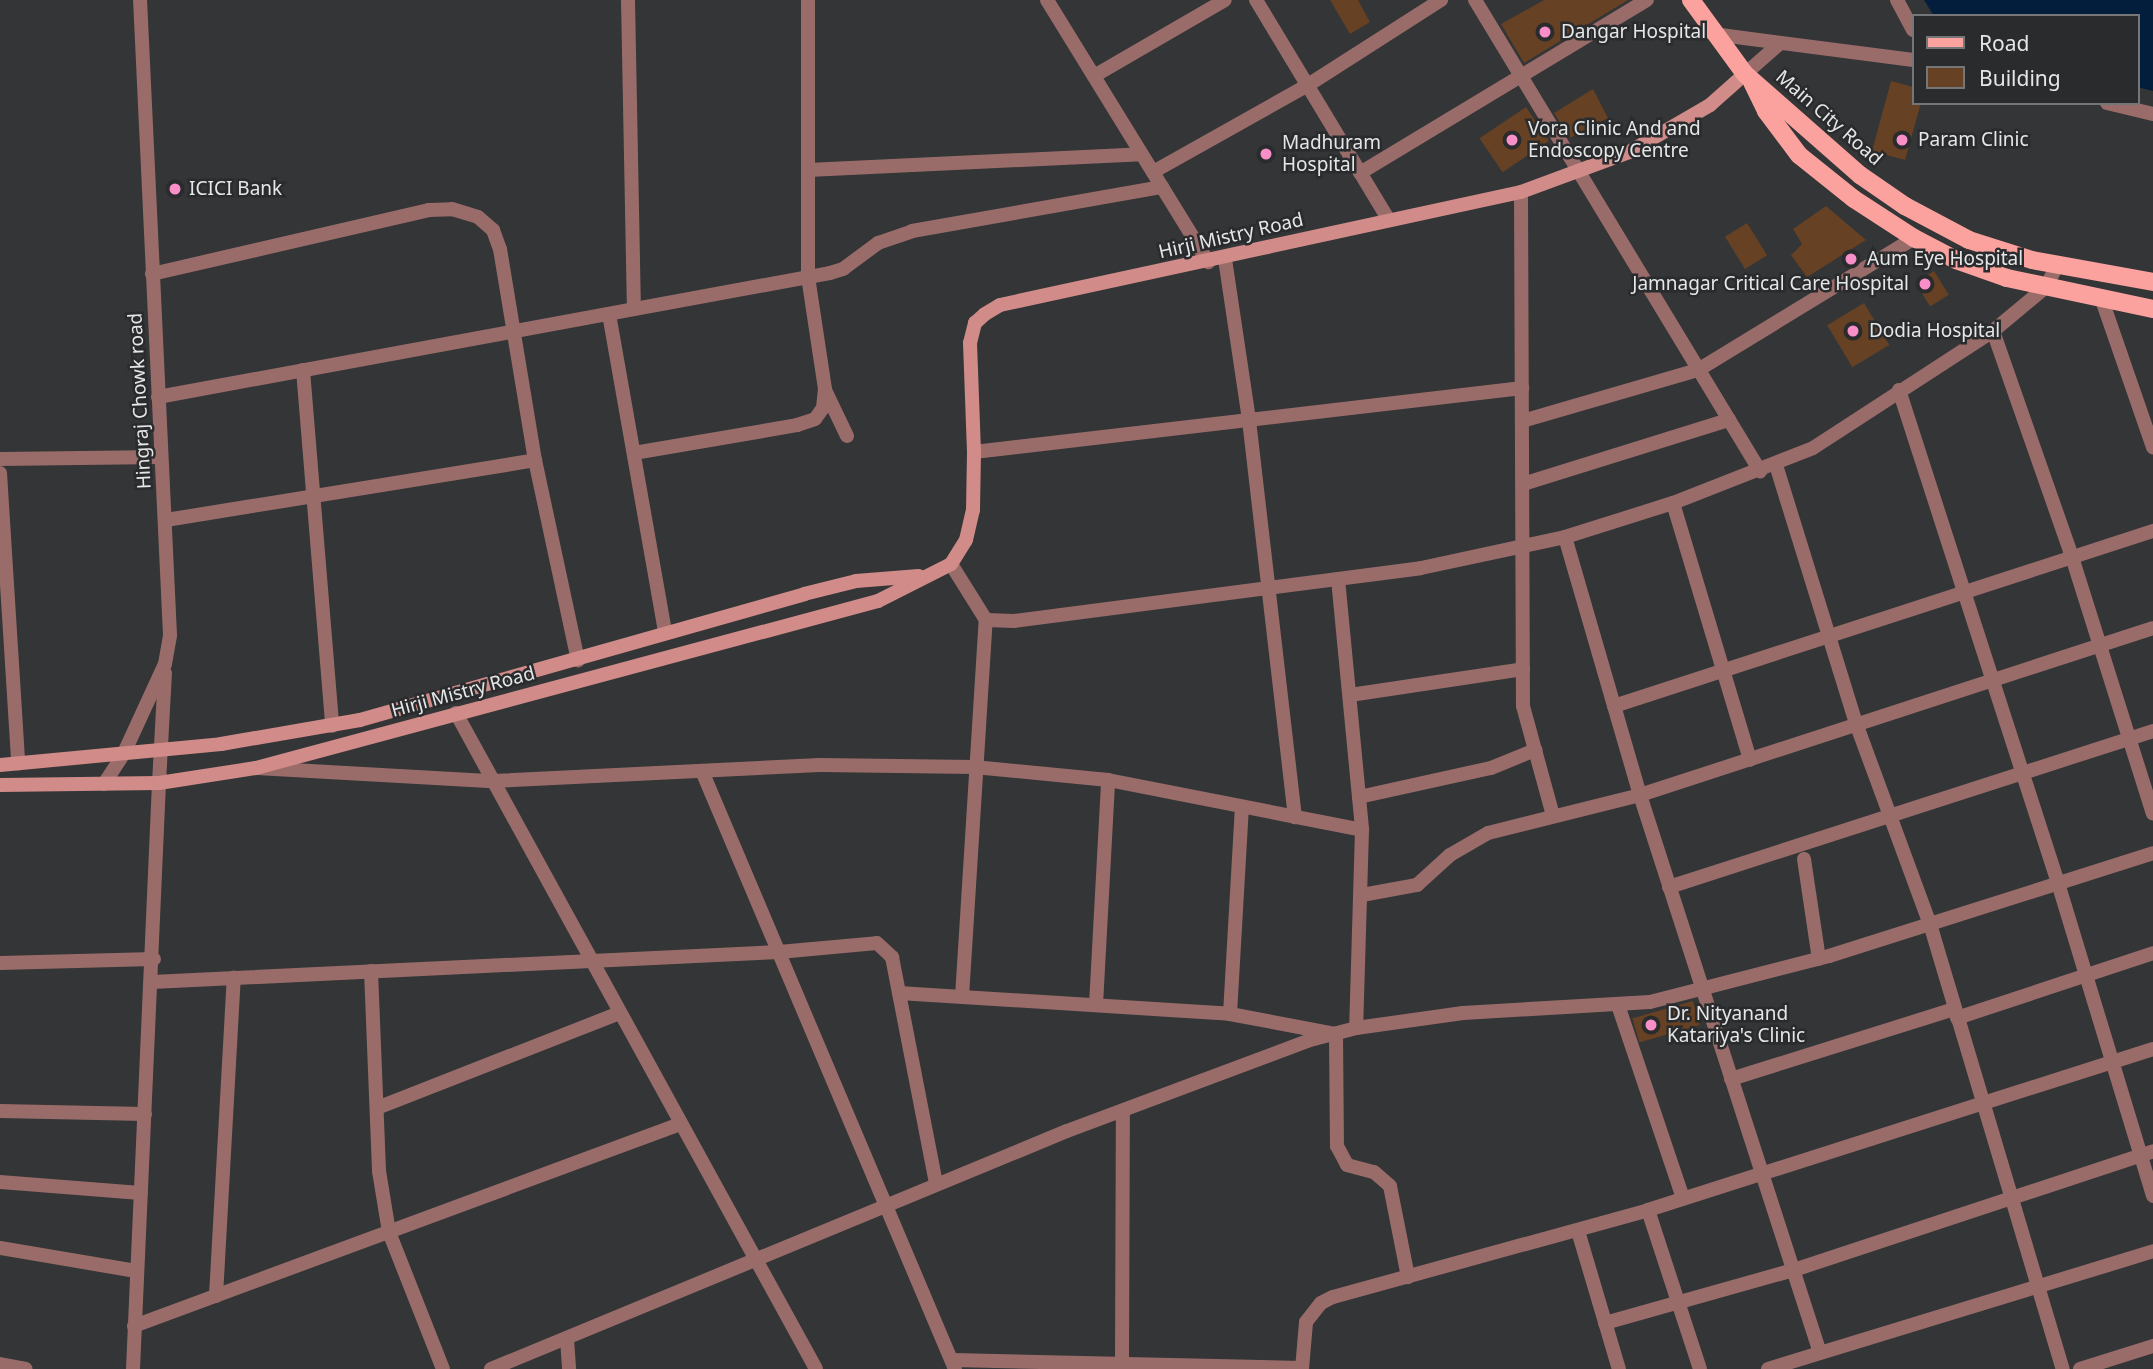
<!DOCTYPE html>
<style>
body{margin:0}
#map{position:relative;width:2153px;height:1369px;overflow:hidden;background:#333537;font-family:"Noto Sans",sans-serif}
div>[style]{position:absolute}
.water>*{inset:0;background:#031d3c}
.building>*{inset:0;background:#664123;transform-origin:0 0}
.minor>*{height:14px;margin:-7px;padding:0 7px;transform-origin:7px;border-radius:7px;background:#996c6a}
.tertiary>*{height:14px;margin:-7px;padding:0 7px;transform-origin:7px;border-radius:7px;background:#996c6a}
.secondary>*{height:14px;margin:-7px;padding:0 7px;transform-origin:7px;border-radius:7px;background:#d18b88}
.primary>*{height:18px;margin:-9px;padding:0 9px;transform-origin:9px;border-radius:9px;background:#fca29e}
.dots>*{width:19px;height:19px;translate:-50% -50%;box-sizing:border-box;border:4px solid #292b2d;border-radius:50%}
span{translate:-50% -50%;white-space:nowrap;text-align:center;line-height:1.15;-webkit-text-stroke:5px #292b2d;paint-order:stroke}
.poi-label{font-size:19px;color:#e5e6e7}
.left{translate:0 -50%;text-align:left}
.right{translate:-100% -50%;text-align:right}
.street-label{font-size:19px;color:#e5e6e7}
.legend{position:absolute;left:1912px;top:14px;width:228px;height:91px;box-sizing:border-box;background:#292b2d;border:2px solid #747677;margin:0;padding:9px 12px;list-style:none;font-size:21px;color:#e5e6e7}
.legend li{display:flex;align-items:center;gap:14px;height:35px}
.legend b{width:35px;border:2px solid #747677}
</style>
<div id="map">
<div class="water">
<i style="clip-path:polygon(1924px 0,2153px 0,2153px 91px,2137px 87px,2137px 16px,1934px 16px)"></i>
</div>
<div class="building">
<i style="clip-path:polygon(1330px 0,1358px 0,1370px 22px,1350px 34px)"></i>
<i style="clip-path:polygon(1544px 0,1628px 0,1524px 63px,1501px 24px)"></i>
<i style="clip-path:polygon(1891px 81px,1913px 87px,1913px 103px,1921px 103px,1905px 160px,1872px 151px)"></i>
<i style="clip-path:polygon(1593px 89px,1608px 118px,1570px 138px,1554px 113px)"></i>
<i style="left:1526px;top:107px;width:41px;height:56px;rotate:56deg"></i>
<i style="clip-path:polygon(1826px 206px,1866px 240px,1807px 277px,1791px 255px,1802px 244px,1793px 229px)"></i>
<i style="left:1747px;top:223px;width:38px;height:26px;rotate:58deg"></i>
<i style="left:1934px;top:271px;width:28px;height:22px;rotate:58deg"></i>
<i style="left:1864px;top:303px;width:49px;height:43px;rotate:59deg"></i>
<i style="left:1693px;top:1001px;width:25px;height:63px;rotate:74deg"></i>
</div>
<div class="minor">
<i style="left:628px;top:0;width:309px;rotate:88.9deg"></i>
<i style="left:1047px;top:0;width:308px;rotate:58.4deg"></i>
<i style="left:1256px;top:0;width:256px;rotate:58.9deg"></i>
<i style="left:1475px;top:0;width:551px;rotate:58.82deg"></i>
<i style="left:1897px;top:0;width:34px;rotate:62deg"></i>
<i style="left:1713px;top:34px;width:202px;rotate:7.4deg"></i>
<i style="left:1745px;top:74px;width:45px;rotate:-41.4deg"></i>
<i style="left:1094px;top:76px;width:151px;rotate:-30.1deg"></i>
<i style="left:2107px;top:103px;width:47px;rotate:13.4deg"></i>
<i style="left:808px;top:170px;width:334px;rotate:-2.7deg"></i>
<i style="left:1153px;top:172px;width:178px;rotate:-29.3deg"></i>
<i style="left:1308px;top:85px;width:158px;rotate:-32.6deg"></i>
<i style="left:1360px;top:173px;width:335px;rotate:-31.1deg"></i>
<i style="left:1521px;top:192px;width:514px;rotate:89.78deg"></i>
<i style="left:1523px;top:706px;width:114px;rotate:74.7deg"></i>
<i style="left:1225px;top:259px;width:163px;rotate:81.5deg"></i>
<i style="left:1249px;top:420px;width:400px;rotate:83.4deg"></i>
<i style="left:152px;top:274px;width:284px;rotate:-13deg"></i>
<i style="left:429px;top:210px;width:23px;rotate:-2deg"></i>
<i style="left:452px;top:209px;width:27px;rotate:17deg"></i>
<i style="left:478px;top:217px;width:20px;rotate:41deg"></i>
<i style="left:493px;top:230px;width:20px;rotate:70deg"></i>
<i style="left:500px;top:249px;width:214px;rotate:80.6deg"></i>
<i style="left:535px;top:460px;width:205px;rotate:77.9deg"></i>
<i style="left:2102px;top:300px;width:156px;rotate:70.9deg"></i>
<i style="left:609px;top:314px;width:324px;rotate:80deg"></i>
<i style="left:1993px;top:331px;width:239px;rotate:70.7deg"></i>
<i style="left:2072px;top:557px;width:269px;rotate:72.5deg"></i>
<i style="left:303px;top:370px;width:357px;rotate:85.3deg"></i>
<i style="left:825px;top:390px;width:51px;rotate:64.4deg"></i>
<i style="left:1899px;top:390px;width:518px;rotate:72.12deg"></i>
<i style="left:2058px;top:883px;width:327px;rotate:73.1deg"></i>
<i style="left:158px;top:397px;width:683px;rotate:-10.45deg"></i>
<i style="left:830px;top:273px;width:14px;rotate:-17deg"></i>
<i style="left:843px;top:269px;width:44px;rotate:-36.6deg"></i>
<i style="left:878px;top:243px;width:36px;rotate:-19deg"></i>
<i style="left:912px;top:231px;width:254px;rotate:-10deg"></i>
<i style="left:1522px;top:421px;width:183px;rotate:-16.2deg"></i>
<i style="left:1698px;top:370px;width:253px;rotate:-31.4deg"></i>
<i style="left:974px;top:452px;width:552px;rotate:-6.66deg"></i>
<i style="left:634px;top:453px;width:165px;rotate:-9.7deg"></i>
<i style="left:797px;top:425px;width:19px;rotate:-18deg"></i>
<i style="left:815px;top:419px;width:14px;rotate:-54deg"></i>
<i style="left:823px;top:408px;width:19px;rotate:-84deg"></i>
<i style="left:825px;top:389px;width:113px;rotate:-98.6deg"></i>
<i style="left:808px;top:277px;width:277px;rotate:-90deg"></i>
<i style="left:0;top:459px;width:161px;rotate:-0.7deg"></i>
<i style="left:1776px;top:465px;width:273px;rotate:72.8deg"></i>
<i style="left:1857px;top:726px;width:211px;rotate:69.8deg"></i>
<i style="left:1930px;top:924px;width:464px;rotate:73.4deg"></i>
<i style="left:0;top:473px;width:291px;rotate:86.4deg"></i>
<i style="left:1523px;top:484px;width:216px;rotate:-17.3deg"></i>
<i style="left:1673px;top:503px;width:268px;rotate:73.3deg"></i>
<i style="left:166px;top:520px;width:374px;rotate:-9.2deg"></i>
<i style="left:1565px;top:537px;width:269px;rotate:73.8deg"></i>
<i style="left:1640px;top:795px;width:586px;rotate:72.12deg"></i>
<i style="left:951px;top:564px;width:66px;rotate:58deg"></i>
<i style="left:986px;top:620px;width:28px;rotate:2deg"></i>
<i style="left:1014px;top:621px;width:410px;rotate:-7.4deg"></i>
<i style="left:1421px;top:568px;width:147px;rotate:-12.1deg"></i>
<i style="left:1565px;top:537px;width:113px;rotate:-17.5deg"></i>
<i style="left:1673px;top:503px;width:150px;rotate:-21.4deg"></i>
<i style="left:1813px;top:448px;width:215px;rotate:-33deg"></i>
<i style="left:1993px;top:331px;width:69px;rotate:-39.7deg"></i>
<i style="left:2046px;top:287px;width:25px;rotate:-63deg"></i>
<i style="left:1338px;top:579px;width:252px;rotate:84.5deg"></i>
<i style="left:1362px;top:830px;width:198px;rotate:91.7deg"></i>
<i style="left:1350px;top:695px;width:175px;rotate:-8.5deg"></i>
<i style="left:1614px;top:706px;width:567px;rotate:-17.99deg"></i>
<i style="left:456px;top:713px;width:748px;rotate:61.24deg"></i>
<i style="left:257px;top:768px;width:236px;rotate:3.2deg"></i>
<i style="left:493px;top:781px;width:327px;rotate:-2.8deg"></i>
<i style="left:820px;top:765px;width:154px;rotate:0.7deg"></i>
<i style="left:974px;top:767px;width:135px;rotate:5.5deg"></i>
<i style="left:1108px;top:780px;width:259px;rotate:11.1deg"></i>
<i style="left:702px;top:771px;width:649px;rotate:67.07deg"></i>
<i style="left:1359px;top:797px;width:135px;rotate:-12.4deg"></i>
<i style="left:1491px;top:768px;width:48px;rotate:-22.2deg"></i>
<i style="left:1804px;top:859px;width:101px;rotate:81.5deg"></i>
<i style="left:1669px;top:887px;width:509px;rotate:-17.86deg"></i>
<i style="left:1362px;top:895px;width:56px;rotate:-10.3deg"></i>
<i style="left:1417px;top:885px;width:45px;rotate:-42.3deg"></i>
<i style="left:1450px;top:855px;width:44px;rotate:-30.1deg"></i>
<i style="left:1488px;top:833px;width:157px;rotate:-14deg"></i>
<i style="left:1640px;top:795px;width:539px;rotate:-18.03deg"></i>
<i style="left:0;top:963px;width:154px;rotate:-1.5deg"></i>
<i style="left:371px;top:971px;width:200px;rotate:87.7deg"></i>
<i style="left:379px;top:1171px;width:62px;rotate:80.7deg"></i>
<i style="left:389px;top:1232px;width:147px;rotate:68.5deg"></i>
<i style="left:152px;top:982px;width:628px;rotate:-2.74deg"></i>
<i style="left:779px;top:952px;width:98px;rotate:-5.2deg"></i>
<i style="left:877px;top:943px;width:21px;rotate:43deg"></i>
<i style="left:892px;top:957px;width:231px;rotate:79deg"></i>
<i style="left:899px;top:993px;width:332px;rotate:3.6deg"></i>
<i style="left:1230px;top:1014px;width:108px;rotate:10.7deg"></i>
<i style="left:1336px;top:1034px;width:112px;rotate:89.5deg"></i>
<i style="left:1337px;top:1146px;width:21px;rotate:62deg"></i>
<i style="left:1347px;top:1165px;width:28px;rotate:15deg"></i>
<i style="left:1374px;top:1172px;width:21px;rotate:41deg"></i>
<i style="left:1390px;top:1186px;width:93px;rotate:78.8deg"></i>
<i style="left:962px;top:997px;width:378px;rotate:-86.4deg"></i>
<i style="left:1096px;top:1005px;width:225px;rotate:-86.9deg"></i>
<i style="left:1618px;top:1005px;width:204px;rotate:71.4deg"></i>
<i style="left:1230px;top:1014px;width:207px;rotate:-86.7deg"></i>
<i style="left:1957px;top:1018px;width:206px;rotate:-18.3deg"></i>
<i style="left:1731px;top:1079px;width:234px;rotate:-17.4deg"></i>
<i style="left:377px;top:1108px;width:260px;rotate:-21.4deg"></i>
<i style="left:0;top:1111px;width:145px;rotate:1.2deg"></i>
<i style="left:0;top:1182px;width:141px;rotate:4.5deg"></i>
<i style="left:1648px;top:1210px;width:167px;rotate:71.9deg"></i>
<i style="left:1578px;top:1231px;width:144px;rotate:73.5deg"></i>
<i style="left:0;top:1248px;width:138px;rotate:9.6deg"></i>
<i style="left:216px;top:1296px;width:319px;rotate:-86.8deg"></i>
<i style="left:1605px;top:1323px;width:196px;rotate:-15.7deg"></i>
<i style="left:1794px;top:1270px;width:378px;rotate:-18.3deg"></i>
<i style="left:134px;top:1326px;width:582px;rotate:-20.3deg"></i>
<i style="left:567px;top:1339px;width:30px;rotate:86deg"></i>
<i style="left:952px;top:1360px;width:350px;rotate:1.3deg"></i>
<i style="left:0;top:1364px;width:26px;rotate:11deg"></i>
<i style="left:1122px;top:1364px;width:253px;rotate:-89.8deg"></i>
<i style="left:133px;top:1369px;width:587px;rotate:-87.46deg"></i>
<i style="left:491px;top:1369px;width:623px;rotate:-22.45deg"></i>
<i style="left:1067px;top:1131px;width:259px;rotate:-20.5deg"></i>
<i style="left:1310px;top:1040px;width:48px;rotate:-14.6deg"></i>
<i style="left:1356px;top:1028px;width:108px;rotate:-8deg"></i>
<i style="left:1463px;top:1013px;width:187px;rotate:-3.4deg"></i>
<i style="left:1650px;top:1002px;width:185px;rotate:-14.4deg"></i>
<i style="left:1829px;top:956px;width:340px;rotate:-17.6deg"></i>
<i style="left:1302px;top:1369px;width:47px;rotate:-85.1deg"></i>
<i style="left:1306px;top:1322px;width:24px;rotate:-52deg"></i>
<i style="left:1321px;top:1303px;width:13px;rotate:-27deg"></i>
<i style="left:1333px;top:1297px;width:327px;rotate:-15.4deg"></i>
<i style="left:1648px;top:1210px;width:530px;rotate:-17.68deg"></i>
<i style="left:1768px;top:1369px;width:403px;rotate:-17deg"></i>
<i style="left:2080px;top:1369px;width:77px;rotate:-17.5deg"></i>
</div>
<div class="tertiary">
<i style="left:159px;top:783px;width:110px;rotate:-86.9deg"></i>
<i style="left:104px;top:784px;width:37px;rotate:-57deg"></i>
<i style="left:124px;top:753px;width:98px;rotate:-65.3deg"></i>
<i style="left:165px;top:664px;width:29px;rotate:-80deg"></i>
<i style="left:170px;top:635px;width:636px;rotate:-92.7deg"></i>
</div>
<div class="secondary">
<i style="left:0;top:765px;width:222px;rotate:-5.4deg"></i>
<i style="left:221px;top:744px;width:141px;rotate:-9.8deg"></i>
<i style="left:360px;top:720px;width:462px;rotate:-15.8deg"></i>
<i style="left:804px;top:594px;width:54px;rotate:-14deg"></i>
<i style="left:856px;top:581px;width:63px;rotate:-4.5deg"></i>
<i style="left:0;top:785px;width:159px;rotate:-0.7deg"></i>
<i style="left:159px;top:783px;width:98px;rotate:-8.8deg"></i>
<i style="left:256px;top:768px;width:644px;rotate:-15.03deg"></i>
<i style="left:878px;top:601px;width:82px;rotate:-26.9deg"></i>
<i style="left:951px;top:564px;width:28px;rotate:-58deg"></i>
<i style="left:966px;top:540px;width:31px;rotate:-77deg"></i>
<i style="left:973px;top:510px;width:58px;rotate:-89deg"></i>
<i style="left:974px;top:452px;width:109px;rotate:-92.1deg"></i>
<i style="left:970px;top:343px;width:21px;rotate:-76deg"></i>
<i style="left:975px;top:323px;width:13px;rotate:-42deg"></i>
<i style="left:985px;top:314px;width:17px;rotate:-31deg"></i>
<i style="left:1000px;top:305px;width:533px;rotate:-12.24deg"></i>
<i style="left:1521px;top:192px;width:115px;rotate:-20.3deg"></i>
<i style="left:1629px;top:152px;width:94px;rotate:-30.1deg"></i>
<i style="left:1710px;top:105px;width:47px;rotate:-41.5deg"></i>
</div>
<div class="primary">
<i style="left:1691px;top:0;width:92px;rotate:53.9deg"></i>
<i style="left:1745px;top:74px;width:153px;rotate:41.3deg"></i>
<i style="left:1860px;top:175px;width:55px;rotate:34.6deg"></i>
<i style="left:1905px;top:206px;width:72px;rotate:28deg"></i>
<i style="left:1969px;top:240px;width:66px;rotate:17.6deg"></i>
<i style="left:2032px;top:260px;width:123px;rotate:10.3deg"></i>
<i style="left:1752px;top:82px;width:32px;rotate:64deg"></i>
<i style="left:1766px;top:111px;width:55px;rotate:53.1deg"></i>
<i style="left:1799px;top:155px;width:70px;rotate:38.7deg"></i>
<i style="left:1854px;top:199px;width:72px;rotate:33deg"></i>
<i style="left:1914px;top:238px;width:47px;rotate:27.6deg"></i>
<i style="left:1956px;top:260px;width:54px;rotate:19.4deg"></i>
<i style="left:2007px;top:278px;width:149px;rotate:12deg"></i>
</div>
<div class="dots">
<i style="left:1545px;top:32px;background:#f98fc8"></i>
<i style="left:1512px;top:140px;background:#f98fc8"></i>
<i style="left:1902px;top:140px;background:#f98fc8"></i>
<i style="left:1266px;top:154px;background:#f98fc8"></i>
<i style="left:175px;top:189px;background:#f98fc8"></i>
<i style="left:1851px;top:259px;background:#f98fc8"></i>
<i style="left:1925px;top:284px;background:#f98fc8"></i>
<i style="left:1853px;top:331px;background:#f98fc8"></i>
<i style="left:1651px;top:1025px;background:#f98fc8"></i>
</div>
<div class="poi-label">
<span class="left" style="left:1561px;top:32px">Dangar Hospital</span>
<span class="left" style="left:1528px;top:140px">Vora Clinic And and<br>Endoscopy Centre</span>
<span class="left" style="left:1918px;top:140px">Param Clinic</span>
<span class="left" style="left:1282px;top:154px">Madhuram<br>Hospital</span>
<span class="left" style="left:189px;top:189px">ICICI Bank</span>
<span class="left" style="left:1867px;top:259px">Aum Eye Hospital</span>
<span class="right" style="left:1909px;top:284px">Jamnagar Critical Care Hospital</span>
<span class="left" style="left:1869px;top:331px">Dodia Hospital</span>
<span class="left" style="left:1667px;top:1025px">Dr. Nityanand<br>Katariya's Clinic</span>
</div>
<div class="street-label">
<span style="left:1829px;top:118px;rotate:41deg">Main City Road</span>
<span style="left:1231px;top:236px;rotate:-13deg">Hirji Mistry Road</span>
<span style="left:140px;top:401px;rotate:-93deg">Hingraj Chowk road</span>
<span style="left:463px;top:692px;rotate:-15deg">Hirji Mistry Road</span>
</div>
<ul class="legend">
<li><b style="height:9px;background:#fca29e"></b>Road</li>
<li><b style="height:19px;background:#664123"></b>Building</li>
</ul>
</div>
